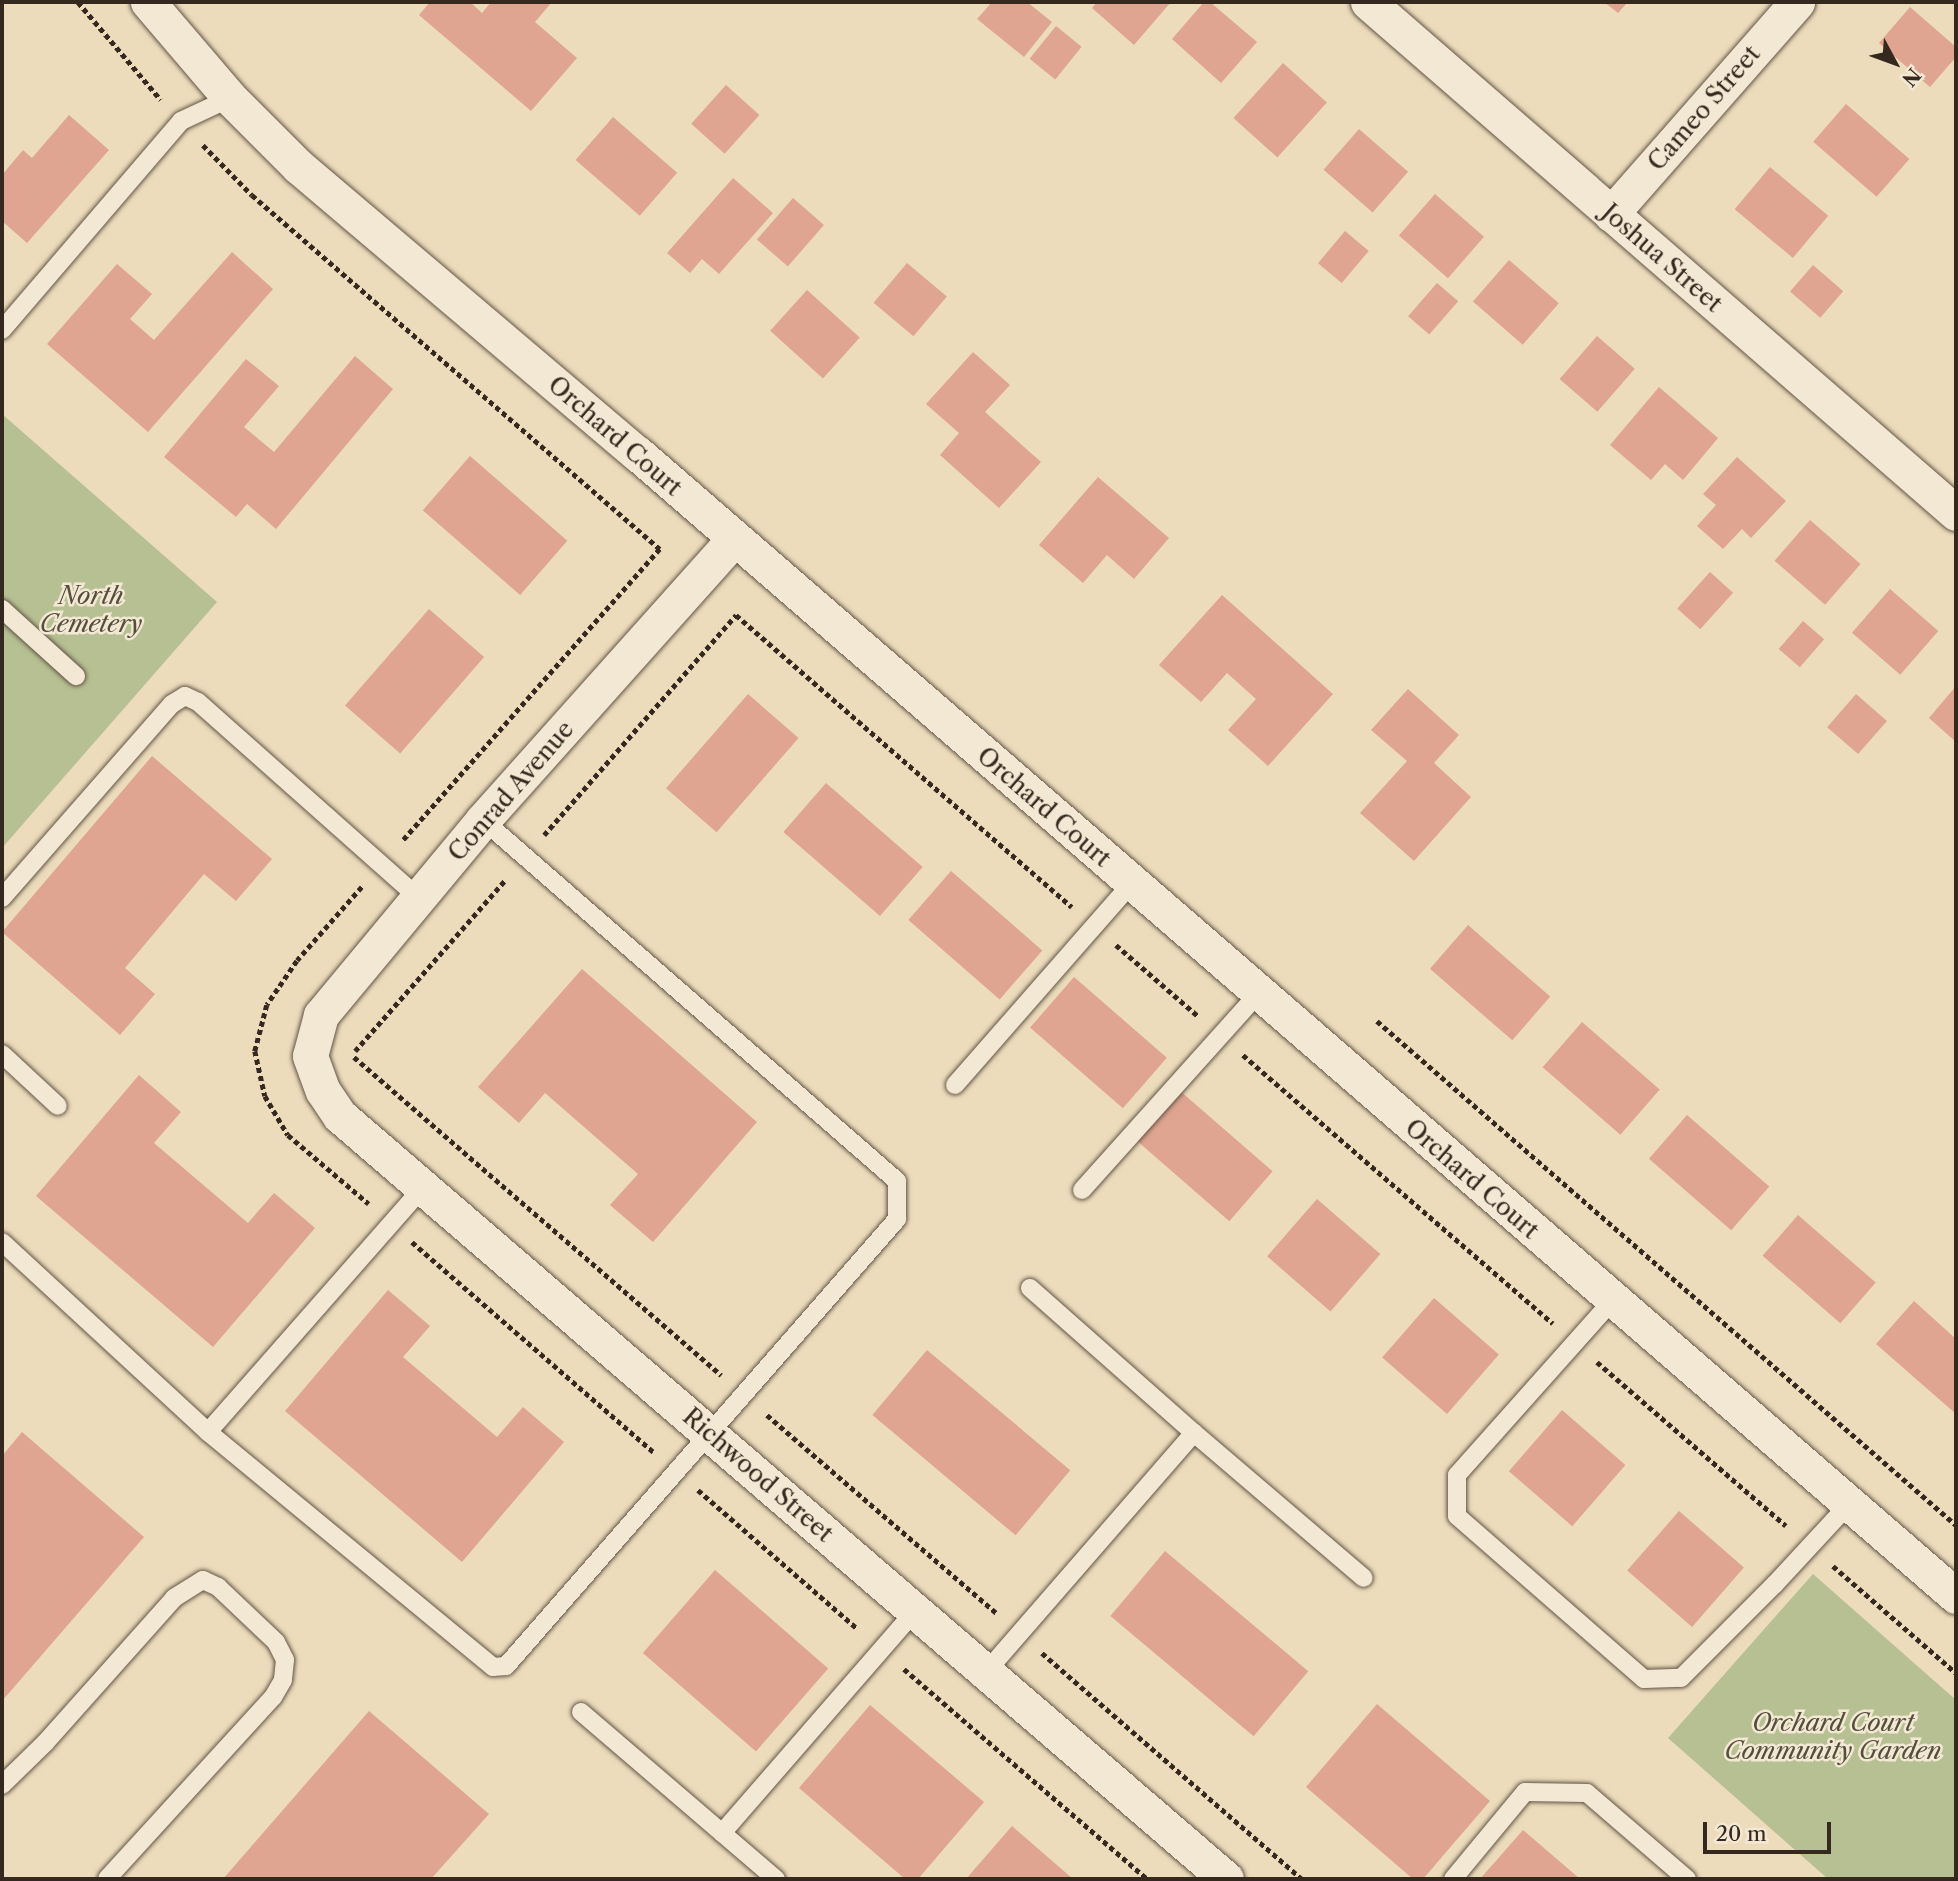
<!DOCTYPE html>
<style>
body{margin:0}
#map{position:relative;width:1958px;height:1881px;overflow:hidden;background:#ecdcbc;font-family:"Libre Caslon Text",serif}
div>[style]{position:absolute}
.green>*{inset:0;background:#b6c092}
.building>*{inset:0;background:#dfa590;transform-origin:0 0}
.path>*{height:4.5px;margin-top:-2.25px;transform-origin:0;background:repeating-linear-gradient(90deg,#35281f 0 5px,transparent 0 8.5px)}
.roads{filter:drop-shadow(0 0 2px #635546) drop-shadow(0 0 2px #635546)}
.service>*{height:18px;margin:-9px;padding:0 9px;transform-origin:9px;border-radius:9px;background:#f3e8d3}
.minor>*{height:35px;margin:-17.5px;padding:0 17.5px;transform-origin:17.5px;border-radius:17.5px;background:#f3e8d3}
span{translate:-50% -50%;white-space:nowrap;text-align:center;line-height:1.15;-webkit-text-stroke:5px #f3e8d3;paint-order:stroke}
.street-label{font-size:24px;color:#35281f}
.park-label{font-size:24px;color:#554e3c;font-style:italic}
.frame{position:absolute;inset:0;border:4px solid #35281f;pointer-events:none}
.north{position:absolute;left:1860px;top:28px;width:70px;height:70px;-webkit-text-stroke:5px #f3e8d3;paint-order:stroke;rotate:131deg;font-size:19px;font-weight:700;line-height:28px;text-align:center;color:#35281f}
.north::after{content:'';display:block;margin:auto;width:24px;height:32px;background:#35281f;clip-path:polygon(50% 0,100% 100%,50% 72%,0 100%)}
.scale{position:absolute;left:1703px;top:1822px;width:128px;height:32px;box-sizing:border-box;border:4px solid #35281f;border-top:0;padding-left:9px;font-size:21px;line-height:24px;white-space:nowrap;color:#35281f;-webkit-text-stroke:5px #f3e8d3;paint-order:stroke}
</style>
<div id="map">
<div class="green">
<i style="clip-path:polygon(2px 414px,217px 602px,2px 848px)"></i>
<i style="clip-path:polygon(1813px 1574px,1956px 1700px,1956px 1879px,1828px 1879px,1668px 1738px)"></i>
</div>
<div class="building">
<i style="clip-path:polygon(430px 2px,470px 2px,482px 13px,491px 2px,552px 2px,535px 22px,577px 58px,531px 111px,419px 15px)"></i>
<i style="clip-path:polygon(992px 2px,1027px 2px,1052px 22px,1024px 57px,977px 19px)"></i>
<i style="clip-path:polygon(1097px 2px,1171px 2px,1134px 45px,1092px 8px)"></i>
<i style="clip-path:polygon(1204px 2px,1210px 2px,1257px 42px,1221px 83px,1172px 39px)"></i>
<i style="clip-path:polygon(1604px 2px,1628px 2px,1618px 13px)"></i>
<i style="clip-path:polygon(1910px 7px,1956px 47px,1956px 57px,1930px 87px,1879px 43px)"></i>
<i style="left:1056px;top:26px;width:33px;height:42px;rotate:39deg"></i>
<i style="left:1283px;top:63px;width:59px;height:74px;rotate:42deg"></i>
<i style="left:726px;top:85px;width:45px;height:52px;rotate:42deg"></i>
<i style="left:1846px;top:104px;width:84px;height:50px;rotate:41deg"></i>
<i style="clip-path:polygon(69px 115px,109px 150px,27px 243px,2px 221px,2px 175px,23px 150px,32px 158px)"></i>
<i style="left:613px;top:117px;width:85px;height:57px;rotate:41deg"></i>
<i style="left:1359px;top:129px;width:65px;height:54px;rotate:41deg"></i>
<i style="left:1770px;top:167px;width:76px;height:55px;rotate:40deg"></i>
<i style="clip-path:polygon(733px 178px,773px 213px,719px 274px,702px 259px,690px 273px,667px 253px)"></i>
<i style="left:1435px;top:194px;width:65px;height:55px;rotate:41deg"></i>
<i style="left:793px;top:198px;width:41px;height:55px;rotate:41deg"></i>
<i style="left:1345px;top:231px;width:31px;height:42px;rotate:40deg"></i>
<i style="clip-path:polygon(232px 252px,273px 289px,148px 432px,47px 344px,117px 264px,152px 294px,130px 319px,154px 340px)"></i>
<i style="left:1509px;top:260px;width:66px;height:55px;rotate:41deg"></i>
<i style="left:907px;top:263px;width:52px;height:52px;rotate:40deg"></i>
<i style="left:1813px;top:265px;width:40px;height:35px;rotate:41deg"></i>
<i style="left:1437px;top:283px;width:28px;height:44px;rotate:41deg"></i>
<i style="left:807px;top:290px;width:71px;height:55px;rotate:42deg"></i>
<i style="left:1597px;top:336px;width:50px;height:57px;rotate:41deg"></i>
<i style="clip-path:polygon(973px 352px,1010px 385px,985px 412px,1041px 462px,999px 508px,940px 455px,959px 433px,926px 404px)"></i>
<i style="clip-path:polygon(355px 356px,393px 389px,276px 529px,247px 504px,236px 517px,164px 457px,246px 359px,279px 386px,244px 427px,274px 452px)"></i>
<i style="clip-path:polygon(1659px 387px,1718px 438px,1683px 480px,1665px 464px,1651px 480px,1610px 445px)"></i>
<i style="left:470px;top:456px;width:129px;height:72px;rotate:41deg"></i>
<i style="clip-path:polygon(1737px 457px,1786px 501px,1751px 538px,1742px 529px,1723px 549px,1697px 526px,1716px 505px,1703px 494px)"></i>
<i style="clip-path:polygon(1098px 477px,1169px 538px,1134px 579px,1107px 555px,1083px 583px,1039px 545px)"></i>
<i style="left:1810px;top:520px;width:67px;height:54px;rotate:41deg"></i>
<i style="left:1710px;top:572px;width:31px;height:49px;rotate:42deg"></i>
<i style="left:1890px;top:589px;width:64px;height:58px;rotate:41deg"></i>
<i style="clip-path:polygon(1222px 595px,1333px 694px,1268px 766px,1228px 730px,1256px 699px,1227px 673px,1201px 702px,1159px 665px)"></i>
<i style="left:429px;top:609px;width:73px;height:128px;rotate:41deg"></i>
<i style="left:1803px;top:621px;width:28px;height:37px;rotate:41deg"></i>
<i style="clip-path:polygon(1956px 686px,1956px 742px,1929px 718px)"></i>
<i style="clip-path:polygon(1408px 689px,1459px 735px,1434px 763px,1471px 797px,1414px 861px,1360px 813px,1407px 761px,1371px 730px)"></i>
<i style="left:748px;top:694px;width:67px;height:125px;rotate:41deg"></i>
<i style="left:1856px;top:694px;width:41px;height:44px;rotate:41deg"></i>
<i style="clip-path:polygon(152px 756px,272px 859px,236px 901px,204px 874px,125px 968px,155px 994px,120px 1035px,2px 932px)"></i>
<i style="left:826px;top:783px;width:128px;height:65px;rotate:41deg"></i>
<i style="left:951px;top:871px;width:121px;height:65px;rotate:41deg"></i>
<i style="left:1468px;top:925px;width:109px;height:58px;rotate:41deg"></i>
<i style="clip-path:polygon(582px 969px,757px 1122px,653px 1242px,610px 1205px,638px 1174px,545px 1093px,519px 1123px,478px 1087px)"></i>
<i style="left:1074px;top:977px;width:123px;height:67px;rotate:41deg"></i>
<i style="left:1582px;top:1022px;width:103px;height:60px;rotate:41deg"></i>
<i style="clip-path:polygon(139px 1075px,181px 1112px,154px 1143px,248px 1223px,274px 1193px,315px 1228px,213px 1347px,36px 1196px)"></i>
<i style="left:1179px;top:1090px;width:124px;height:66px;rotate:41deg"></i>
<i style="left:1687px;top:1115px;width:109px;height:58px;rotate:41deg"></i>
<i style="left:1317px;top:1199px;width:84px;height:76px;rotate:41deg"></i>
<i style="left:1798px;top:1215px;width:103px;height:54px;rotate:41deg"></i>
<i style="clip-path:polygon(388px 1290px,430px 1326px,403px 1357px,497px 1437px,523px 1407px,564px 1442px,462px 1562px,285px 1411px)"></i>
<i style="left:1434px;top:1298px;width:86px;height:79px;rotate:41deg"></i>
<i style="clip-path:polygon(1914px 1301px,1956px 1339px,1956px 1414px,1876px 1344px)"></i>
<i style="left:927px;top:1350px;width:187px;height:85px;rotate:40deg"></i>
<i style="left:1562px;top:1410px;width:84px;height:81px;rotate:41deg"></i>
<i style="clip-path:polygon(22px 1432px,144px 1537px,2px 1701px,2px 1456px)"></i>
<i style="left:1679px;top:1511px;width:86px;height:79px;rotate:41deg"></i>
<i style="left:1165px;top:1551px;width:187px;height:85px;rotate:40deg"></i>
<i style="left:715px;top:1570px;width:150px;height:110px;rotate:41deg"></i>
<i style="clip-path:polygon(1377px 1704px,1490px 1801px,1423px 1879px,1413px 1879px,1306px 1787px)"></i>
<i style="clip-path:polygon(870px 1705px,984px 1802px,918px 1879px,905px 1879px,799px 1788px)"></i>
<i style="clip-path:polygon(369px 1711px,489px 1814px,431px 1879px,223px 1879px)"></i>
<i style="clip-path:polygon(1012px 1826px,1073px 1879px,966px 1879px)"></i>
<i style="clip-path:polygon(1523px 1830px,1580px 1879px,1480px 1879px)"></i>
</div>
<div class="path">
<i style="left:78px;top:2px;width:128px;rotate:49.7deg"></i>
<i style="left:203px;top:145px;width:70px;rotate:45.6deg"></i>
<i style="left:252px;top:195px;width:540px;rotate:40.95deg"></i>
<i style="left:660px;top:549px;width:389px;rotate:131.4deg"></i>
<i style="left:544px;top:835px;width:292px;rotate:-48.9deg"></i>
<i style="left:736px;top:615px;width:445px;rotate:41deg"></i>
<i style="left:362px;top:887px;width:98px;rotate:131.3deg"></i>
<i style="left:297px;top:961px;width:53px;rotate:124.3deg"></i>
<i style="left:267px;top:1005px;width:48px;rotate:104.6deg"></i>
<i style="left:255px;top:1051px;width:46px;rotate:77.5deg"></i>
<i style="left:265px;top:1096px;width:45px;rotate:59.5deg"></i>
<i style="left:288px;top:1135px;width:106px;rotate:40.4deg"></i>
<i style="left:1116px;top:945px;width:110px;rotate:40.9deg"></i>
<i style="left:1377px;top:1021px;width:768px;rotate:41.04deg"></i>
<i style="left:355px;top:1051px;width:229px;rotate:-48.7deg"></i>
<i style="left:1243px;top:1055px;width:410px;rotate:40.9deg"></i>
<i style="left:354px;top:1057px;width:486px;rotate:40.9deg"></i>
<i style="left:412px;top:1242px;width:320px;rotate:41deg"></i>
<i style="left:1597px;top:1362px;width:250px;rotate:40.9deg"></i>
<i style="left:767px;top:1415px;width:303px;rotate:40.8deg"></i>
<i style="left:698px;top:1490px;width:212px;rotate:41deg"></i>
<i style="left:1833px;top:1566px;width:163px;rotate:41deg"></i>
<i style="left:1042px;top:1653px;width:344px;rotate:41deg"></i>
<i style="left:904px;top:1669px;width:321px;rotate:40.8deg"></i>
</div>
<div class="roads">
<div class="service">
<i style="left:2px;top:330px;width:275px;rotate:-49.4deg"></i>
<i style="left:181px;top:121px;width:54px;rotate:-25.1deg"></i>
<i style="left:2px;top:609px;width:100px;rotate:42.2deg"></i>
<i style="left:2px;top:898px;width:258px;rotate:-48.8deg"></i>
<i style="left:172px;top:704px;width:15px;rotate:-32deg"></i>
<i style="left:185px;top:696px;width:14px;rotate:25deg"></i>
<i style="left:198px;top:702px;width:295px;rotate:41.6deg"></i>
<i style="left:2px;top:1054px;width:76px;rotate:42.9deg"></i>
<i style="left:955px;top:1085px;width:269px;rotate:-48.8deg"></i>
<i style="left:1082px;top:1190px;width:265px;rotate:-48.1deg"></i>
<i style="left:2px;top:1242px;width:280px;rotate:42.7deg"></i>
<i style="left:208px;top:1432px;width:369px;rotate:39.5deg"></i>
<i style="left:493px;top:1667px;width:13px;rotate:-4deg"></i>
<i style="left:506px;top:1666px;width:594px;rotate:-48.82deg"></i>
<i style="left:897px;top:1219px;width:38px;rotate:-90deg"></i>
<i style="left:897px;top:1181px;width:549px;rotate:-138.91deg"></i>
<i style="left:1612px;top:1301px;width:233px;rotate:131.7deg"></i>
<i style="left:1457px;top:1475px;width:41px;rotate:90deg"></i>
<i style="left:1457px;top:1516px;width:248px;rotate:41.1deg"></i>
<i style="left:1644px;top:1679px;width:37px;rotate:-2deg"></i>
<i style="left:1681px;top:1678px;width:133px;rotate:-45deg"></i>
<i style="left:1775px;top:1584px;width:109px;rotate:-47.2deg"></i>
<i style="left:208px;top:1432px;width:326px;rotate:-48.7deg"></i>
<i style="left:1194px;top:1433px;width:223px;rotate:40.5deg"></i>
<i style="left:986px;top:1672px;width:317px;rotate:-49deg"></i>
<i style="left:1194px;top:1433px;width:219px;rotate:-138.5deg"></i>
<i style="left:581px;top:1712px;width:257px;rotate:40.6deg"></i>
<i style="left:2px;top:1785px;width:60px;rotate:-44.3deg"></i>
<i style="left:45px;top:1743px;width:194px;rotate:-48.3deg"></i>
<i style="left:174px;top:1598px;width:34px;rotate:-32deg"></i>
<i style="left:203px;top:1580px;width:17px;rotate:25deg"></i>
<i style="left:218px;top:1587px;width:80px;rotate:43.5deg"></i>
<i style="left:276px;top:1642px;width:20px;rotate:63deg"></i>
<i style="left:285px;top:1660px;width:20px;rotate:96deg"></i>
<i style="left:283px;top:1680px;width:20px;rotate:120deg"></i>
<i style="left:273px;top:1697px;width:246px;rotate:132.4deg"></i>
<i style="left:722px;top:1833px;width:296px;rotate:-49deg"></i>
<i style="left:1453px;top:1879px;width:113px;rotate:-50.4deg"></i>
<i style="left:1525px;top:1792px;width:62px;rotate:0.9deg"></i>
<i style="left:1587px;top:1793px;width:132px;rotate:40.7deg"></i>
</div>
<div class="minor">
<i style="left:148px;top:2px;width:126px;rotate:49.5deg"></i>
<i style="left:230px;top:98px;width:98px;rotate:45deg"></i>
<i style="left:299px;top:167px;width:444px;rotate:40.3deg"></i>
<i style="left:638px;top:454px;width:1744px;rotate:40.91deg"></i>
<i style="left:1368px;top:2px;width:779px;rotate:40.99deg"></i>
<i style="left:1611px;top:214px;width:282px;rotate:-48.7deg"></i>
<i style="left:734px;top:539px;width:377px;rotate:131.8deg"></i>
<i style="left:483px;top:820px;width:254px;rotate:129.7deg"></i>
<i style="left:321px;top:1015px;width:42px;rotate:105deg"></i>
<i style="left:310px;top:1056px;width:37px;rotate:70deg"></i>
<i style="left:323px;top:1091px;width:30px;rotate:56deg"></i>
<i style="left:340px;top:1116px;width:1169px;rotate:40.73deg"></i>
</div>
</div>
<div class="street-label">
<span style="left:1704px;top:108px;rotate:-49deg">Cameo Street</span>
<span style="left:1662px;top:258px;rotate:41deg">Joshua Street</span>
<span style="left:615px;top:436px;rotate:41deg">Orchard Court</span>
<span style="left:511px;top:791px;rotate:-49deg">Conrad Avenue</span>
<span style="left:1044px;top:807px;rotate:41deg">Orchard Court</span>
<span style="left:1472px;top:1179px;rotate:41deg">Orchard Court</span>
<span style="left:758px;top:1475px;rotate:41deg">Richwood Street</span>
</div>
<div class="park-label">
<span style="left:91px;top:610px">North<br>Cemetery</span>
<span style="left:1833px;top:1737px">Orchard Court<br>Community Garden</span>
</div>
<div class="frame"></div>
<div class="north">N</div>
<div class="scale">20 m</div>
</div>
